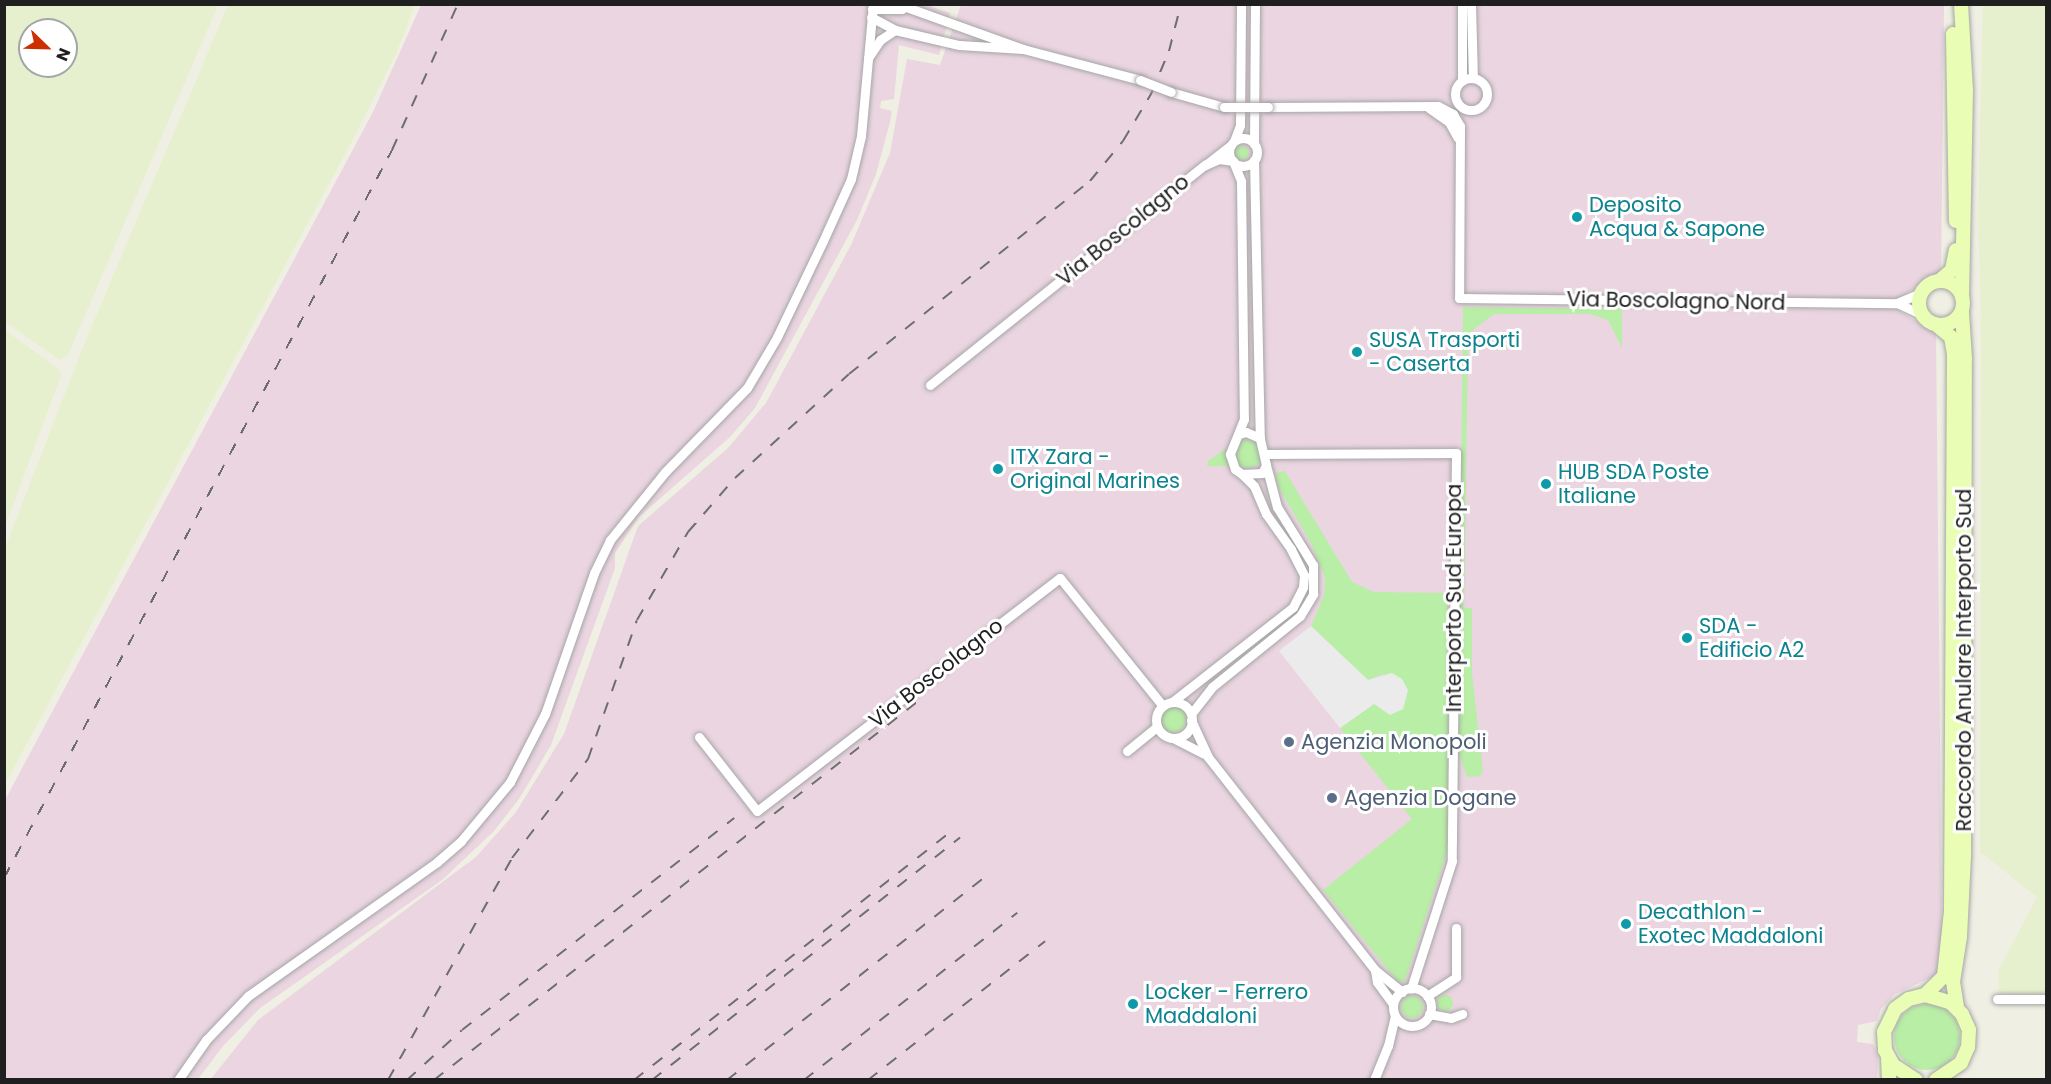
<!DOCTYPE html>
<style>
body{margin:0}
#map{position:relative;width:2051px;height:1084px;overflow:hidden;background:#f0efe4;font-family:Poppins,sans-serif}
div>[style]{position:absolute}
.industrial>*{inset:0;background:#ead5e1}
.farmland>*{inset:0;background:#e6f0ce}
.grass>*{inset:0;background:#b9eea6}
.round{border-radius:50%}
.parking>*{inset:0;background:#ebebeb}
.roads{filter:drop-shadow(0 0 2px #a6a6a6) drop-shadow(0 0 2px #a6a6a6)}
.street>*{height:9px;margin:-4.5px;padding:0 4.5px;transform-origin:4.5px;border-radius:4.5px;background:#fff}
.street>.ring{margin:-4.5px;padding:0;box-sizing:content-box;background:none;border:9px solid #fff;border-radius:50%}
.secondary>*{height:14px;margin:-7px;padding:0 7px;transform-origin:7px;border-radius:7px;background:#e9feb4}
.secondary>.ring{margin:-7px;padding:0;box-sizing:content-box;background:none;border:14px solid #e9feb4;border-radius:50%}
.rail>*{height:2px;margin-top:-1px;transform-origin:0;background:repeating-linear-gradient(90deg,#6d6d6d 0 12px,transparent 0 24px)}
.bridges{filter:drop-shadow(0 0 2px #a6a6a6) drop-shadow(0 0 2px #a6a6a6)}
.street-bridge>*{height:9px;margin:-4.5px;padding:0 4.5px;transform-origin:4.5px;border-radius:4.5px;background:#fff}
.dots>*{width:16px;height:16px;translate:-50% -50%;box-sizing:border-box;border:3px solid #fff;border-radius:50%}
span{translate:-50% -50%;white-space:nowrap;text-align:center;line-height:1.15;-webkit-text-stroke:6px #fff;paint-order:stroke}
.culture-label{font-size:21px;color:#0d838f}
.left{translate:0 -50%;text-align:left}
.street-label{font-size:21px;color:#1f1f1f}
.service-label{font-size:21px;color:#4e5e75}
.frame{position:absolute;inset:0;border:6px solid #1f1f1f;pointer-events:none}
.north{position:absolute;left:18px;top:18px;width:60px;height:60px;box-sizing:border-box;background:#fff;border:2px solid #a5a5a5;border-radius:50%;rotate:113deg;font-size:16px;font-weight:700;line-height:24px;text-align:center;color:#1f1f1f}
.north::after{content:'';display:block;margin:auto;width:21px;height:27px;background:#cd3000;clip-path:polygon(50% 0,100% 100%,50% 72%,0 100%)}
</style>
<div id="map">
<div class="industrial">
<i style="clip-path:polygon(924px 4px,950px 13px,939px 55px,899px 45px,894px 99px,881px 101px,880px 108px,892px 111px,890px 122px,876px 174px,857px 220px,755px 408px,730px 437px,639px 517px,615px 553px,615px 568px,551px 745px,519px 799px,494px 831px,442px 880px,260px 1008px,223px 1046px,198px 1079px,5px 1080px,5px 800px,373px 112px,421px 5px)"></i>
<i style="clip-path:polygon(961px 5px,1944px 5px,1941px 272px,1899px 298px,1898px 310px,1936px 333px,1942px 939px,1937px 975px,1895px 994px,1881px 1009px,1877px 1021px,1858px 1025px,1857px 1042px,1873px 1044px,1878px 1055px,1877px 1079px,210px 1080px,258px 1020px,476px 857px,516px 812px,564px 734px,638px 526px,728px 448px,766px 403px,851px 245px,890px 153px,907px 59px,940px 65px)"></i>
</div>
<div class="farmland">
<i style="clip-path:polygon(evenodd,5px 4px,218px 5px,68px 355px,60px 360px,5px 322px,5px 4px,30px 30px,66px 30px,66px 66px,30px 66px,30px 30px)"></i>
<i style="clip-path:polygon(228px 5px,415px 5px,396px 54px,349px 147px,5px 784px,5px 548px,83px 347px)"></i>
<i style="clip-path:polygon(1983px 5px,2046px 5px,2046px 992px,2039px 995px,2003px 994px,1999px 991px,1998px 971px,2037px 897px,1980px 852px,1981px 311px,1978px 222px)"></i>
<i style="clip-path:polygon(5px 330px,60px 370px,61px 375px,5px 527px)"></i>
</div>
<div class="grass">
<i class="round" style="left:1235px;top:146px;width:14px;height:14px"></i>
<i style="clip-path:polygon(1463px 307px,1622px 309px,1622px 348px,1608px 320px,1590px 314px,1494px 314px,1473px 330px,1468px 341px,1464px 608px,1472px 608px,1472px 673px,1483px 771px,1480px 776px,1467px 777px,1458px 752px)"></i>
<i class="round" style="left:1234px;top:440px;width:28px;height:28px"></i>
<i style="clip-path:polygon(1227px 448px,1228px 466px,1207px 466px,1208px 461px)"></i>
<i style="clip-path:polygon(1285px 471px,1352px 582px,1374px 592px,1448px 593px,1448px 849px,1405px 981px,1398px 982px,1323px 890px,1412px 819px,1340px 728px,1374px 704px,1403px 709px,1408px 690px,1383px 674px,1368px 680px,1311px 626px,1324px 596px,1325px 578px,1311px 543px,1279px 488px,1275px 473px)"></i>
<i class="round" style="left:1160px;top:706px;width:26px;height:26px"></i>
<i class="round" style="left:1437px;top:995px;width:16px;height:16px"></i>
<i class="round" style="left:1401px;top:996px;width:22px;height:22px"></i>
<i class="round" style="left:1894px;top:1004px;width:66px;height:66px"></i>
</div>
<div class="parking">
<i style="clip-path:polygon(1311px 626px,1368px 680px,1392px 673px,1402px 679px,1408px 690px,1403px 709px,1390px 715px,1374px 704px,1340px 728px,1279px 651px)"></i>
</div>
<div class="roads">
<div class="street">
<i style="left:1471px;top:4px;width:74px;rotate:88.5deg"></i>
<i style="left:872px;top:9px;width:30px"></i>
<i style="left:871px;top:17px;width:27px;rotate:28deg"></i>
<i style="left:1023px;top:49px;width:121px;rotate:14.8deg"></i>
<i style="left:868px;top:58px;width:22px;rotate:-56deg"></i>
<i style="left:880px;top:40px;width:18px;rotate:-34deg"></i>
<i style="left:895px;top:30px;width:66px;rotate:13.2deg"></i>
<i style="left:959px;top:45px;width:64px;rotate:3.6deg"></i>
<i style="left:1023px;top:49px;width:133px;rotate:-160.2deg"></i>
<i class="ring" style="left:1455px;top:78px;width:23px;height:23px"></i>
<i style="left:1462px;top:80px;width:76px;rotate:-90deg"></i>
<i style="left:1171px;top:92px;width:55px;rotate:15.8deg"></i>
<i style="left:1268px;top:107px;width:170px;rotate:-0.3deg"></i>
<i style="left:1438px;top:106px;width:17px;rotate:28deg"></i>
<i style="left:1453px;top:114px;width:14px;rotate:60deg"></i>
<i style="left:1460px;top:126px;width:172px;rotate:90.3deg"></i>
<i style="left:1459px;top:298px;width:438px;rotate:0.7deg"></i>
<i style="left:1897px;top:303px;width:26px;rotate:-23deg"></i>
<i style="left:1429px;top:108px;width:24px;rotate:35deg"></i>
<i style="left:1449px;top:122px;width:18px;rotate:61deg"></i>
<i class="ring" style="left:1229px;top:138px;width:19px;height:19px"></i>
<i style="left:1234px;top:141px;width:17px;rotate:-69deg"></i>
<i style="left:1240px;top:125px;width:121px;rotate:-89.5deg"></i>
<i style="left:1254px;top:144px;width:140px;rotate:-89.6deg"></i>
<i style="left:1231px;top:145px;width:33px;rotate:142deg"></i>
<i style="left:1205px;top:165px;width:15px;rotate:-23deg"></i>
<i style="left:1219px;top:159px;width:14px;rotate:8deg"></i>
<i style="left:1233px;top:161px;width:22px;rotate:68deg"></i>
<i style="left:1241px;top:181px;width:238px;rotate:89.3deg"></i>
<i style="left:1244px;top:419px;width:38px;rotate:112deg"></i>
<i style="left:1230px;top:454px;width:16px;rotate:72deg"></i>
<i style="left:1235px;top:469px;width:9px;rotate:36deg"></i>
<i style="left:1242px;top:474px;width:20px;rotate:-3deg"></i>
<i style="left:1262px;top:473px;width:9px;rotate:-63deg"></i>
<i style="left:1266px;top:465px;width:28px;rotate:-103deg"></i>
<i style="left:1260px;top:438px;width:15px;rotate:-157deg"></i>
<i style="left:1246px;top:432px;width:7px;rotate:164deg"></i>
<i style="left:1254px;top:160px;width:278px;rotate:88.8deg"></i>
<i style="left:1897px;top:303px;width:26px;rotate:25deg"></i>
<i style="left:930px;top:385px;width:352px;rotate:-38.7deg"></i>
<i style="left:1265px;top:454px;width:191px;rotate:-0.3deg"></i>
<i style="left:1456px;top:453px;width:408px;rotate:90.6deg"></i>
<i style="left:1452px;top:861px;width:134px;rotate:107.8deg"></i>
<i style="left:1172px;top:702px;width:154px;rotate:-38.1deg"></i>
<i style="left:1293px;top:607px;width:22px;rotate:-63deg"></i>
<i style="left:1303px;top:587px;width:12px;rotate:-85deg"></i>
<i style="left:1304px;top:575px;width:29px;rotate:-117deg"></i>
<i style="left:1291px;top:549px;width:43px;rotate:-125.5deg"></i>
<i style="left:1266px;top:514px;width:30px;rotate:-113deg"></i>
<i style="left:1254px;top:486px;width:17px;rotate:-135deg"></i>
<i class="ring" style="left:1156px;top:702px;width:27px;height:27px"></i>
<i style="left:1191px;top:714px;width:34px;rotate:-52deg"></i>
<i style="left:1212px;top:687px;width:113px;rotate:-38.9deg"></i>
<i style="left:1300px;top:616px;width:26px;rotate:-59deg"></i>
<i style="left:1313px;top:594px;width:29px;rotate:-90deg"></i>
<i style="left:1313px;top:565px;width:68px;rotate:-121.8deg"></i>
<i style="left:1277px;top:507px;width:43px;rotate:-104.7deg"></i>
<i style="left:1191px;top:720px;width:41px;rotate:65.3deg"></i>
<i style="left:1208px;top:757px;width:271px;rotate:51.9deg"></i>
<i style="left:1375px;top:970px;width:35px;rotate:39deg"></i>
<i style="left:699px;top:737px;width:94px;rotate:51.9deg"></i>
<i style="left:757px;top:811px;width:382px;rotate:-37.6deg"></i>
<i style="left:1060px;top:578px;width:164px;rotate:51.2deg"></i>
<i style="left:1173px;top:738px;width:34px;rotate:27deg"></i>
<i style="left:1127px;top:751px;width:38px;rotate:-39deg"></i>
<i style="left:1375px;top:970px;width:12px;rotate:81deg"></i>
<i style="left:1377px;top:982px;width:27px;rotate:54deg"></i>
<i class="ring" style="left:1393px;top:988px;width:29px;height:29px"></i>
<i style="left:1427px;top:996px;width:35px;rotate:-33deg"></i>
<i style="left:1456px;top:977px;width:49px;rotate:-90deg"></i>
<i style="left:1997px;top:999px;width:49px"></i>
<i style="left:1429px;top:1014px;width:22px;rotate:10deg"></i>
<i style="left:1451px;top:1018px;width:12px;rotate:-20deg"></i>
<i style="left:178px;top:1080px;width:49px;rotate:-55deg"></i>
<i style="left:206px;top:1040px;width:61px;rotate:-46.3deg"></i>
<i style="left:248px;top:996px;width:232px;rotate:-35.3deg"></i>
<i style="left:437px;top:862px;width:32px;rotate:-41deg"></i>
<i style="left:461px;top:841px;width:77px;rotate:-50.3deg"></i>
<i style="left:510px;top:782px;width:76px;rotate:-62.8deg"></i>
<i style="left:545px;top:714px;width:149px;rotate:-70.8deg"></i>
<i style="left:594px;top:573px;width:37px;rotate:-64deg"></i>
<i style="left:610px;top:540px;width:87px;rotate:-51deg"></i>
<i style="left:665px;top:472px;width:117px;rotate:-45.7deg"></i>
<i style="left:747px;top:388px;width:59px;rotate:-59.5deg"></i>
<i style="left:777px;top:337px;width:106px;rotate:-64.4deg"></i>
<i style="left:823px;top:241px;width:68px;rotate:-65.7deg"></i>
<i style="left:851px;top:179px;width:44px;rotate:-76.9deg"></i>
<i style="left:861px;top:136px;width:133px;rotate:-84.8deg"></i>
<i style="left:1374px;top:1080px;width:37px;rotate:-68deg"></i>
<i style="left:1388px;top:1046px;width:31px;rotate:-77deg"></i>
</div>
<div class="secondary">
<i style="left:1961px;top:4px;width:86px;rotate:86.7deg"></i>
<i style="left:1966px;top:90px;width:207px;rotate:91.1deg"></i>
<i style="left:1953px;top:34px;width:187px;rotate:89.1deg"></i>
<i class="ring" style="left:1919px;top:281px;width:30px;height:30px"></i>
<i style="left:1939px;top:281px;width:17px;rotate:-40deg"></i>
<i style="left:1952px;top:270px;width:20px;rotate:-79deg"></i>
<i style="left:1925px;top:995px;width:27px;rotate:-45deg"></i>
<i style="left:1944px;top:976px;width:64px;rotate:-83.8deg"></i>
<i style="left:1951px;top:912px;width:558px;rotate:-89.69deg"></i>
<i style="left:1954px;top:354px;width:17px;rotate:-100deg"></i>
<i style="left:1951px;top:337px;width:17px;rotate:-140deg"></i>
<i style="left:1957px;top:1007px;width:25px;rotate:-99deg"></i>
<i style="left:1953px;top:982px;width:46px;rotate:-81.2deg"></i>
<i style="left:1960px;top:937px;width:82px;rotate:-87.2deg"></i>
<i style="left:1964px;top:855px;width:496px;rotate:-89.9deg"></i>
<i style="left:1965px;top:359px;width:47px;rotate:-93.7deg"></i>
<i style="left:1888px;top:1058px;width:22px;rotate:87deg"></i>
<i style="left:1916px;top:1080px;width:27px;rotate:-147deg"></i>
<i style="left:1893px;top:1065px;width:17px;rotate:-118deg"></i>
<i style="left:1885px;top:1050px;width:18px;rotate:-93deg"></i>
<i style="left:1884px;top:1032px;width:25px;rotate:-64deg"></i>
<i style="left:1895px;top:1009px;width:17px;rotate:-36deg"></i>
<i style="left:1909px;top:999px;width:16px;rotate:-14deg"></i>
<i style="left:1925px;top:995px;width:26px;rotate:16deg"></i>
<i style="left:1950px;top:1002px;width:17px;rotate:45deg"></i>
<i style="left:1962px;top:1014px;width:17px;rotate:66deg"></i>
<i style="left:1969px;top:1030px;width:17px;rotate:93deg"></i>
<i style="left:1968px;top:1047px;width:17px;rotate:114deg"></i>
<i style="left:1961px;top:1063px;width:30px;rotate:146deg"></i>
</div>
</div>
<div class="rail">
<i style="left:4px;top:878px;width:825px;rotate:-61.94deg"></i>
<i style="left:392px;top:150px;width:160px;rotate:-65.7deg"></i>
<i style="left:388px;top:1080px;width:254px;rotate:-60.8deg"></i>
<i style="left:512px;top:858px;width:125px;rotate:-52.5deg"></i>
<i style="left:588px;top:759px;width:147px;rotate:-70.6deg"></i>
<i style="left:637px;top:620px;width:102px;rotate:-59.9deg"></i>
<i style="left:688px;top:532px;width:72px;rotate:-49deg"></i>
<i style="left:735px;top:478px;width:154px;rotate:-42.4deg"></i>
<i style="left:849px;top:374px;width:309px;rotate:-38.7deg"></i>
<i style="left:1090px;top:181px;width:52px;rotate:-50.5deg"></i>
<i style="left:1123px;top:141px;width:55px;rotate:-59.2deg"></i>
<i style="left:1151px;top:94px;width:47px;rotate:-67.3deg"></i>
<i style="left:1169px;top:51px;width:49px;rotate:-75.7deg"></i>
<i style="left:407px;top:1080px;width:74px;rotate:-42.3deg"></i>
<i style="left:462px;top:1030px;width:345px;rotate:-37.9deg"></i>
<i style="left:434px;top:1080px;width:613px;rotate:-38.05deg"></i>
<i style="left:634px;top:1080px;width:405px;rotate:-38.1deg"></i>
<i style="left:652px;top:1080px;width:392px;rotate:-38.2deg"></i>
<i style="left:727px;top:1080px;width:333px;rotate:-38.2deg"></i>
<i style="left:804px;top:1080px;width:271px;rotate:-38.1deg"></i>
<i style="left:868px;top:1080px;width:225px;rotate:-38.1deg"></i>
</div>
<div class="bridges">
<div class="street-bridge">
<i style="left:1140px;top:80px;width:33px;rotate:21deg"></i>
<i style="left:1224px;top:107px;width:44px"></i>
</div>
</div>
<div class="dots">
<i style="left:1577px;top:217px;background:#0f9aa8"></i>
<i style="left:1357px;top:352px;background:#0f9aa8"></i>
<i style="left:998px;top:469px;background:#0f9aa8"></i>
<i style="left:1546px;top:484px;background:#0f9aa8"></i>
<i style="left:1687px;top:638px;background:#0f9aa8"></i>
<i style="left:1289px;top:742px;background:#5c6f8a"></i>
<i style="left:1332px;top:798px;background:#5c6f8a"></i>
<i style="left:1626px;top:924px;background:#0f9aa8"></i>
<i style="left:1133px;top:1004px;background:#0f9aa8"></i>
</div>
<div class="culture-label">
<span class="left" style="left:1589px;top:217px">Deposito<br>Acqua &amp; Sapone</span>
<span class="left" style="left:1369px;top:352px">SUSA Trasporti<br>- Caserta</span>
<span class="left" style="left:1010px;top:469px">ITX Zara -<br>Original Marines</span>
<span class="left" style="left:1558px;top:484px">HUB SDA Poste<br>Italiane</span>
<span class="left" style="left:1699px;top:638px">SDA -<br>Edificio A2</span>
<span class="left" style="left:1638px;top:924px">Decathlon -<br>Exotec Maddaloni</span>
<span class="left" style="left:1145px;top:1004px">Locker - Ferrero<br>Maddaloni</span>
</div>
<div class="street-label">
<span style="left:1123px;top:230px;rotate:-39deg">Via Boscolagno</span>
<span style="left:1676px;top:301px;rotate:1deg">Via Boscolagno Nord</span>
<span style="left:1454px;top:598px;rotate:-90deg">Interporto Sud Europa</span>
<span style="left:1964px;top:660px;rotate:-90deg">Raccordo Anulare Interporto Sud</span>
<span style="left:936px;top:673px;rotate:-38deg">Via Boscolagno</span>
</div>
<div class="service-label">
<span class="left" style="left:1301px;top:742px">Agenzia Monopoli</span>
<span class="left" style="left:1344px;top:798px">Agenzia Dogane</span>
</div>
<div class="frame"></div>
<div class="north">N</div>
</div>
